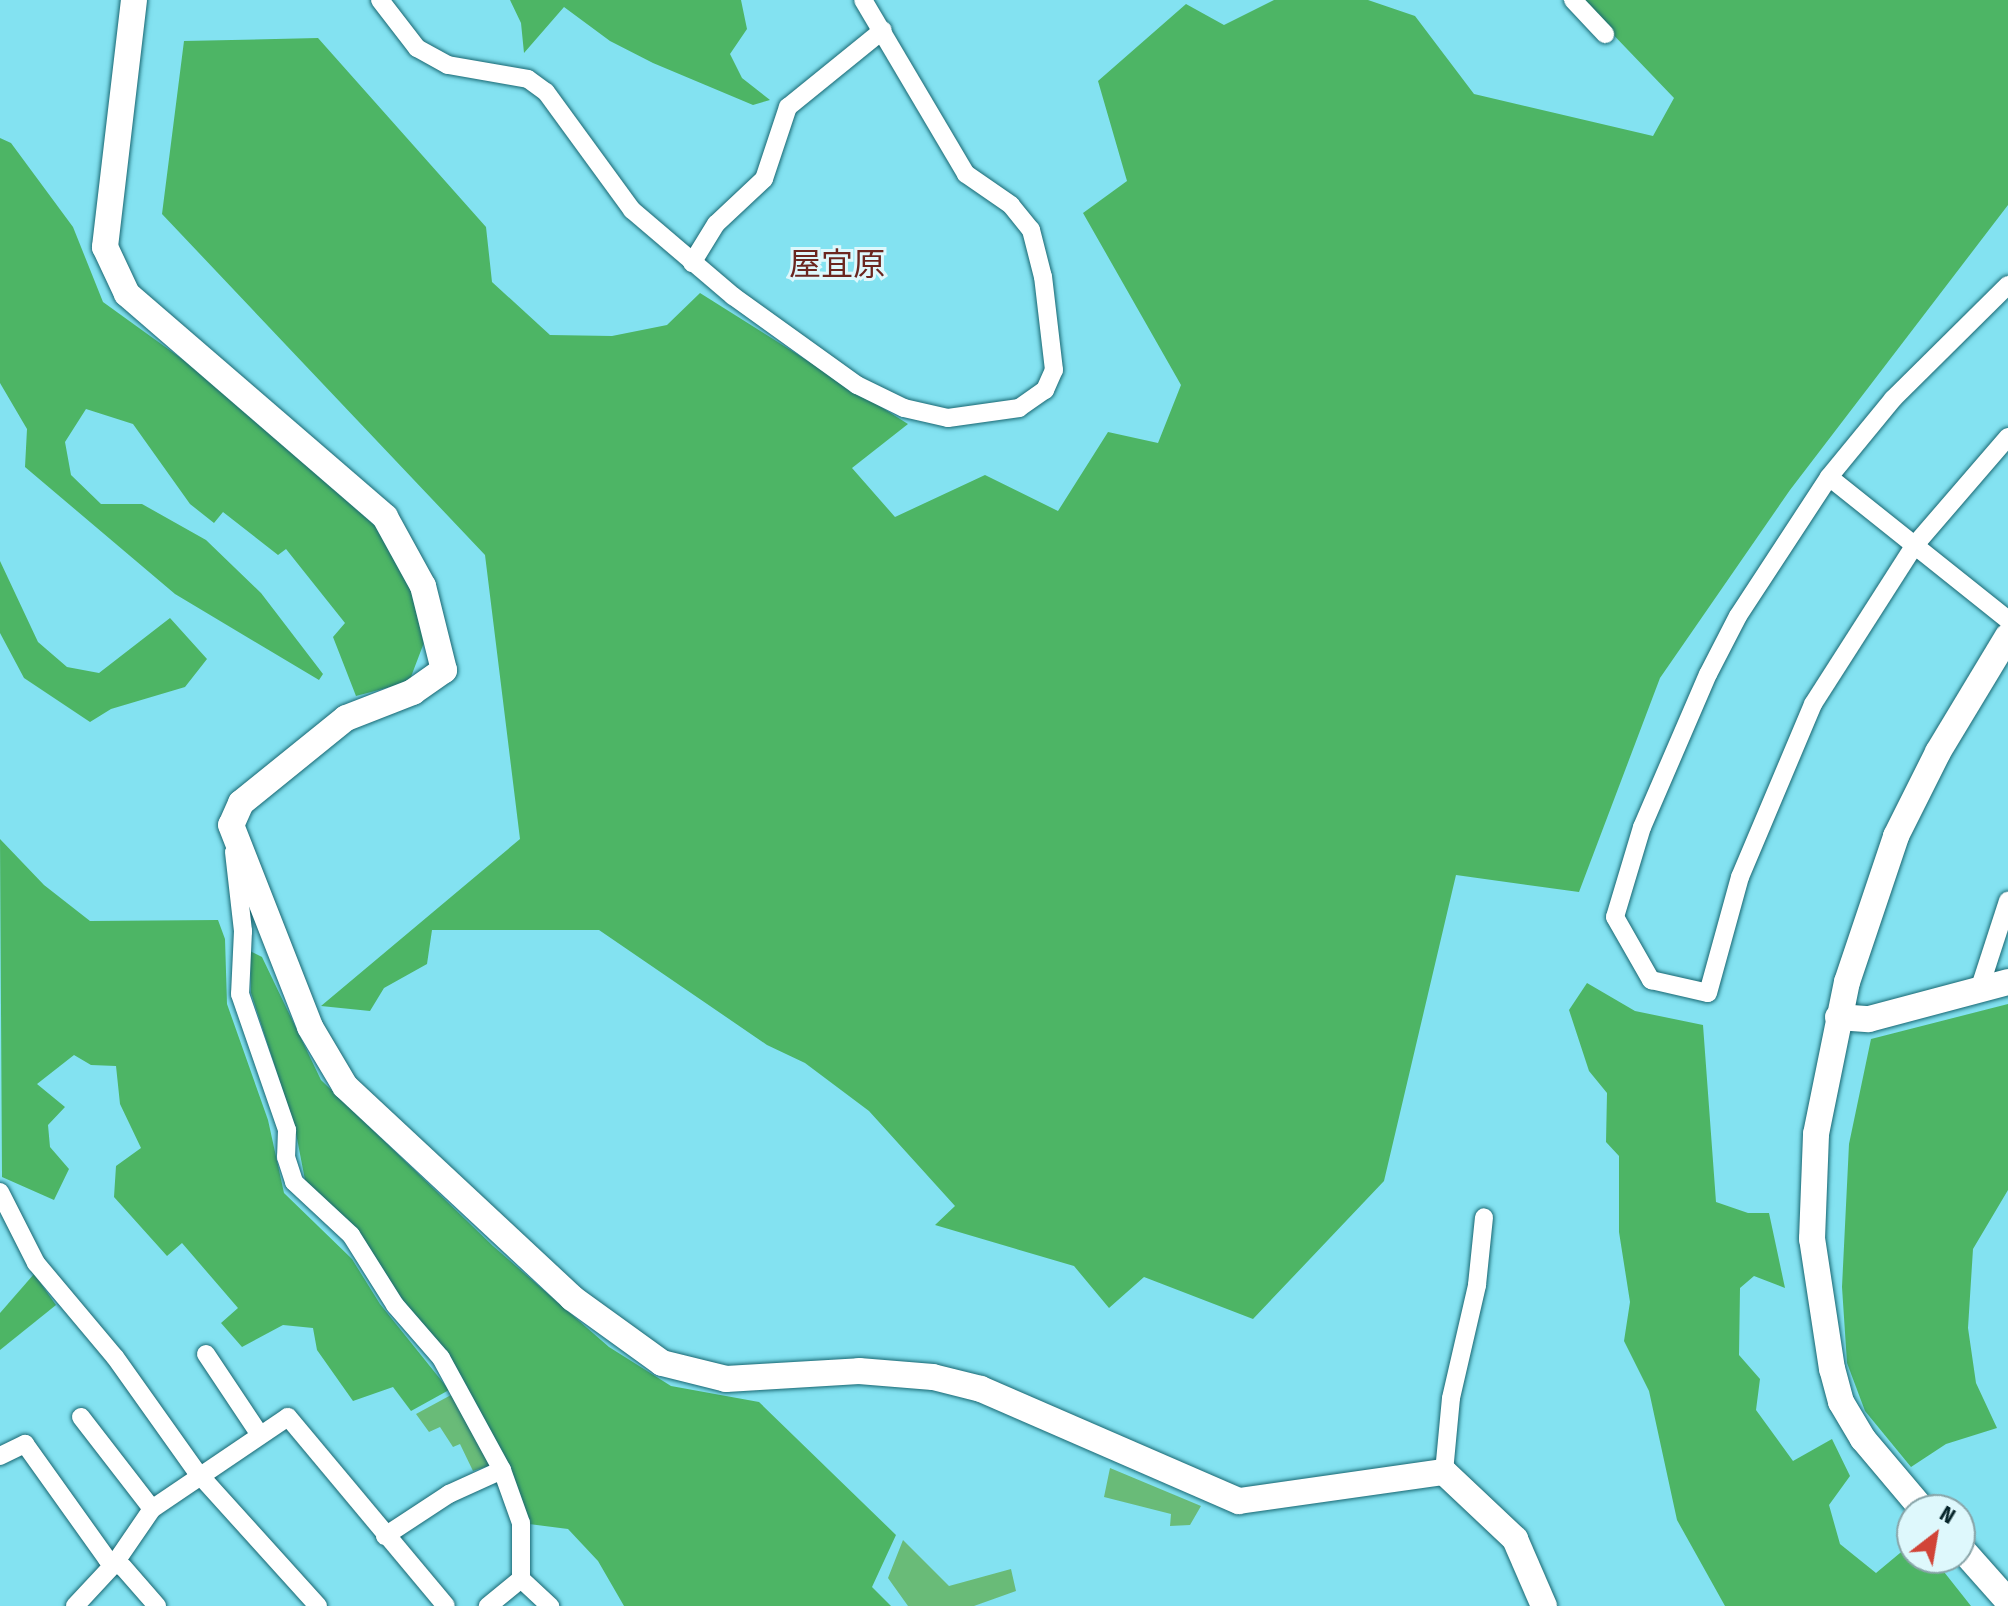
<!DOCTYPE html>
<meta charset="utf-8">
<style>
body{margin:0}
#map{position:relative;width:2008px;height:1606px;overflow:hidden;background:#83e2f1;font-family:"Fira Sans Condensed","Noto Sans JP",sans-serif}
div>[style]{position:absolute}
.green>*{inset:0;background:#69bb78}
.forest>*{inset:0;background:#4db565}
.roads{filter:drop-shadow(0 0 2px #196772) drop-shadow(0 0 2px #196772)}
.street>*{height:18px;margin:-9px;padding:0 9px;transform-origin:9px;border-radius:9px;background:#fff}
.secondary>*{height:26px;margin:-13px;padding:0 13px;transform-origin:13px;border-radius:13px;background:#fff}
span{translate:-50% -50%;white-space:nowrap;text-align:center;line-height:1.15;-webkit-text-stroke:6px #def8fc;paint-order:stroke}
.quarter-label{font-size:32px;color:#6b261f}
.north{position:absolute;left:1896px;top:1494px;width:80px;height:80px;box-sizing:border-box;background:#def8fc;border:2px solid #88a4a8;border-radius:50%;rotate:31deg;font-size:22px;font-weight:700;line-height:32px;text-align:center;color:#07262b}
.north::after{content:'';display:block;margin:auto;width:28px;height:36px;background:#d14437;clip-path:polygon(50% 0,100% 100%,50% 72%,0 100%)}
</style>
<div id="map">
<div class="green">
<i style="clip-path:polygon(451px 1395px,491px 1465px,473px 1471px,460px 1444px,453px 1447px,440px 1427px,429px 1432px,416px 1414px)"></i>
<i style="clip-path:polygon(1110px 1468px,1201px 1506px,1190px 1525px,1170px 1526px,1171px 1514px,1104px 1497px)"></i>
<i style="clip-path:polygon(903px 1540px,949px 1586px,1011px 1569px,1016px 1591px,974px 1606px,908px 1606px,888px 1578px)"></i>
</div>
<div class="forest">
<i style="clip-path:polygon(510px 0,741px 0,747px 29px,730px 54px,742px 78px,770px 100px,753px 105px,653px 63px,610px 41px,564px 7px,524px 53px,521px 23px)"></i>
<i style="clip-path:polygon(1274px 0,1368px 0,1415px 16px,1474px 94px,1653px 136px,1674px 98px,1580px 0,2008px 0,2008px 205px,1790px 490px,1660px 678px,1579px 892px,1456px 875px,1384px 1181px,1253px 1319px,1144px 1277px,1109px 1308px,1074px 1266px,935px 1225px,955px 1206px,869px 1111px,805px 1063px,767px 1045px,599px 930px,432px 930px,427px 964px,384px 988px,370px 1011px,321px 1006px,520px 839px,485px 555px,162px 214px,184px 41px,318px 38px,486px 227px,492px 282px,550px 335px,612px 336px,667px 325px,700px 293px,908px 424px,852px 468px,895px 517px,985px 475px,1058px 511px,1108px 432px,1158px 443px,1181px 385px,1083px 213px,1127px 181px,1098px 81px,1186px 4px,1224px 25px)"></i>
<i style="clip-path:polygon(0 138px,11px 143px,73px 227px,103px 302px,225px 390px,384px 534px,419px 602px,425px 640px,409px 682px,356px 696px,333px 637px,345px 623px,286px 549px,278px 555px,223px 512px,214px 523px,190px 504px,133px 424px,86px 409px,65px 442px,71px 475px,101px 504px,142px 504px,206px 540px,261px 593px,323px 674px,319px 680px,175px 594px,25px 467px,27px 429px,0 383px)"></i>
<i style="clip-path:polygon(0 561px,38px 642px,67px 667px,99px 673px,170px 618px,207px 659px,185px 687px,111px 709px,90px 722px,24px 678px,0 633px)"></i>
<i style="clip-path:polygon(0 839px,44px 885px,90px 921px,218px 920px,225px 939px,227px 1004px,268px 1120px,284px 1193px,352px 1259px,380px 1304px,449px 1390px,411px 1411px,393px 1387px,353px 1401px,317px 1350px,313px 1328px,283px 1325px,242px 1347px,221px 1323px,238px 1308px,182px 1243px,167px 1256px,114px 1197px,116px 1166px,141px 1148px,120px 1104px,116px 1066px,91px 1065px,74px 1055px,37px 1084px,65px 1107px,48px 1125px,50px 1147px,69px 1169px,54px 1200px,2px 1177px)"></i>
<i style="clip-path:polygon(250px 951px,262px 957px,321px 1080px,493px 1246px,609px 1347px,671px 1386px,759px 1402px,896px 1535px,872px 1587px,891px 1606px,624px 1606px,598px 1561px,568px 1529px,529px 1524px,509px 1469px,305px 1180px,295px 1128px,251px 993px)"></i>
<i style="clip-path:polygon(1587px 983px,1635px 1011px,1703px 1025px,1716px 1202px,1748px 1213px,1769px 1213px,1785px 1288px,1754px 1276px,1740px 1288px,1739px 1355px,1760px 1379px,1756px 1410px,1793px 1461px,1832px 1439px,1850px 1476px,1829px 1505px,1840px 1544px,1876px 1573px,1912px 1543px,1912px 1558px,1933px 1558px,1971px 1606px,1725px 1606px,1677px 1520px,1649px 1391px,1624px 1341px,1630px 1302px,1619px 1232px,1619px 1156px,1606px 1142px,1607px 1093px,1589px 1071px,1569px 1010px)"></i>
<i style="clip-path:polygon(2008px 1004px,2008px 1190px,1973px 1249px,1968px 1328px,1976px 1383px,1997px 1428px,1946px 1444px,1911px 1467px,1865px 1411px,1847px 1363px,1842px 1287px,1849px 1144px,1871px 1039px)"></i>
<i style="clip-path:polygon(34px 1274px,56px 1305px,0 1350px,0 1313px)"></i>
</div>
<div class="roads">
<div class="street">
<i style="left:380px;top:0;width:61px;rotate:52.4deg"></i>
<i style="left:417px;top:48px;width:35px;rotate:29deg"></i>
<i style="left:448px;top:65px;width:81px;rotate:9.9deg"></i>
<i style="left:528px;top:79px;width:22px;rotate:36deg"></i>
<i style="left:546px;top:92px;width:146px;rotate:53.9deg"></i>
<i style="left:632px;top:210px;width:133px;rotate:40.4deg"></i>
<i style="left:733px;top:296px;width:153px;rotate:35.7deg"></i>
<i style="left:857px;top:385px;width:52px;rotate:26.1deg"></i>
<i style="left:904px;top:408px;width:45px;rotate:12.8deg"></i>
<i style="left:948px;top:418px;width:72px;rotate:-8deg"></i>
<i style="left:1019px;top:408px;width:32px;rotate:-35deg"></i>
<i style="left:1045px;top:390px;width:22px;rotate:-66deg"></i>
<i style="left:1054px;top:370px;width:94px;rotate:-96.7deg"></i>
<i style="left:1043px;top:277px;width:49px;rotate:-104.3deg"></i>
<i style="left:1031px;top:230px;width:32px;rotate:-129deg"></i>
<i style="left:1011px;top:205px;width:55px;rotate:-145.4deg"></i>
<i style="left:966px;top:174px;width:202px;rotate:-120.6deg"></i>
<i style="left:1573px;top:0;width:47px;rotate:46.7deg"></i>
<i style="left:692px;top:263px;width:46px;rotate:-58.4deg"></i>
<i style="left:716px;top:224px;width:66px;rotate:-43.2deg"></i>
<i style="left:764px;top:179px;width:76px;rotate:-71.6deg"></i>
<i style="left:788px;top:107px;width:122px;rotate:-39deg"></i>
<i style="left:2008px;top:285px;width:162px;rotate:135.3deg"></i>
<i style="left:1893px;top:399px;width:101px;rotate:129.4deg"></i>
<i style="left:1829px;top:477px;width:166px;rotate:123.2deg"></i>
<i style="left:1738px;top:616px;width:65px;rotate:117.3deg"></i>
<i style="left:1708px;top:674px;width:167px;rotate:113.3deg"></i>
<i style="left:1642px;top:827px;width:94px;rotate:106.7deg"></i>
<i style="left:1615px;top:917px;width:73px;rotate:60.3deg"></i>
<i style="left:1651px;top:980px;width:58px;rotate:12.8deg"></i>
<i style="left:1708px;top:993px;width:120px;rotate:-74.6deg"></i>
<i style="left:1740px;top:877px;width:188px;rotate:-67.1deg"></i>
<i style="left:1813px;top:704px;width:188px;rotate:-57.4deg"></i>
<i style="left:1914px;top:546px;width:144px;rotate:-49.2deg"></i>
<i style="left:1829px;top:477px;width:229px;rotate:38.6deg"></i>
<i style="left:234px;top:852px;width:80px;rotate:83.5deg"></i>
<i style="left:243px;top:931px;width:63px;rotate:92.7deg"></i>
<i style="left:240px;top:994px;width:144px;rotate:70.9deg"></i>
<i style="left:287px;top:1130px;width:27px;rotate:92deg"></i>
<i style="left:286px;top:1157px;width:26px;rotate:72deg"></i>
<i style="left:294px;top:1182px;width:78px;rotate:42.9deg"></i>
<i style="left:351px;top:1235px;width:83px;rotate:57.8deg"></i>
<i style="left:395px;top:1305px;width:70px;rotate:49deg"></i>
<i style="left:441px;top:1358px;width:128px;rotate:61.4deg"></i>
<i style="left:502px;top:1470px;width:56px;rotate:70.3deg"></i>
<i style="left:521px;top:1523px;width:56px;rotate:90deg"></i>
<i style="left:521px;top:1579px;width:43px;rotate:140.7deg"></i>
<i style="left:1979px;top:990px;width:94px;rotate:-72deg"></i>
<i style="left:0;top:1192px;width:80px;rotate:63.1deg"></i>
<i style="left:36px;top:1263px;width:123px;rotate:50deg"></i>
<i style="left:115px;top:1357px;width:140px;rotate:54.6deg"></i>
<i style="left:196px;top:1471px;width:182px;rotate:47.9deg"></i>
<i style="left:206px;top:1354px;width:97px;rotate:56.3deg"></i>
<i style="left:81px;top:1417px;width:116px;rotate:52.3deg"></i>
<i style="left:0;top:1456px;width:28px;rotate:-26deg"></i>
<i style="left:25px;top:1444px;width:141px;rotate:54.5deg"></i>
<i style="left:107px;top:1559px;width:18px;rotate:27deg"></i>
<i style="left:123px;top:1567px;width:52px;rotate:48.9deg"></i>
<i style="left:1444px;top:1472px;width:74px;rotate:-84.6deg"></i>
<i style="left:1451px;top:1398px;width:116px;rotate:-77deg"></i>
<i style="left:1477px;top:1285px;width:68px;rotate:-84.1deg"></i>
<i style="left:385px;top:1536px;width:77px;rotate:-33.3deg"></i>
<i style="left:449px;top:1494px;width:58px;rotate:-24.4deg"></i>
<i style="left:521px;top:1579px;width:40px;rotate:43deg"></i>
<i style="left:75px;top:1606px;width:59px;rotate:-47.1deg"></i>
<i style="left:115px;top:1563px;width:65px;rotate:-55.6deg"></i>
<i style="left:152px;top:1509px;width:164px;rotate:-34.1deg"></i>
<i style="left:288px;top:1417px;width:246px;rotate:50.1deg"></i>
</div>
<div class="secondary">
<i style="left:134px;top:0;width:249px;rotate:96.7deg"></i>
<i style="left:105px;top:247px;width:52px;rotate:64.9deg"></i>
<i style="left:127px;top:294px;width:341px;rotate:40.8deg"></i>
<i style="left:385px;top:517px;width:79px;rotate:61.2deg"></i>
<i style="left:423px;top:586px;width:87px;rotate:76deg"></i>
<i style="left:444px;top:670px;width:38px;rotate:145deg"></i>
<i style="left:413px;top:692px;width:72px;rotate:158.8deg"></i>
<i style="left:346px;top:718px;width:135px;rotate:141deg"></i>
<i style="left:241px;top:803px;width:24px;rotate:114deg"></i>
<i style="left:231px;top:825px;width:217px;rotate:68.6deg"></i>
<i style="left:310px;top:1027px;width:69px;rotate:59.3deg"></i>
<i style="left:345px;top:1086px;width:311px;rotate:43deg"></i>
<i style="left:572px;top:1298px;width:111px;rotate:35.8deg"></i>
<i style="left:662px;top:1363px;width:66px;rotate:14deg"></i>
<i style="left:726px;top:1379px;width:133px;rotate:-3.4deg"></i>
<i style="left:859px;top:1371px;width:74px;rotate:4.6deg"></i>
<i style="left:933px;top:1377px;width:49px;rotate:14deg"></i>
<i style="left:981px;top:1389px;width:281px;rotate:23.5deg"></i>
<i style="left:1239px;top:1501px;width:207px;rotate:-8.1deg"></i>
<i style="left:1444px;top:1472px;width:98px;rotate:43.3deg"></i>
<i style="left:1515px;top:1539px;width:73px;rotate:66.6deg"></i>
<i style="left:1838px;top:1017px;width:31px;rotate:4deg"></i>
<i style="left:1869px;top:1019px;width:144px;rotate:-14.9deg"></i>
<i style="left:1923px;top:1510px;width:93px;rotate:-130.2deg"></i>
<i style="left:1863px;top:1439px;width:43px;rotate:-120.7deg"></i>
<i style="left:1841px;top:1402px;width:34px;rotate:-105deg"></i>
<i style="left:1832px;top:1369px;width:132px;rotate:-98.7deg"></i>
<i style="left:1812px;top:1239px;width:105px;rotate:-87.8deg"></i>
<i style="left:1816px;top:1134px;width:155px;rotate:-78.5deg"></i>
<i style="left:1847px;top:982px;width:154px;rotate:-71.4deg"></i>
<i style="left:1896px;top:836px;width:94px;rotate:-63.4deg"></i>
<i style="left:1938px;top:752px;width:135px;rotate:-58.9deg"></i>
<i style="left:1960px;top:1547px;width:72px;rotate:48.4deg"></i>
</div>
</div>
<div class="quarter-label">
<span style="left:837px;top:264px">屋宜原</span>
</div>
<div class="north">N</div>
</div>
